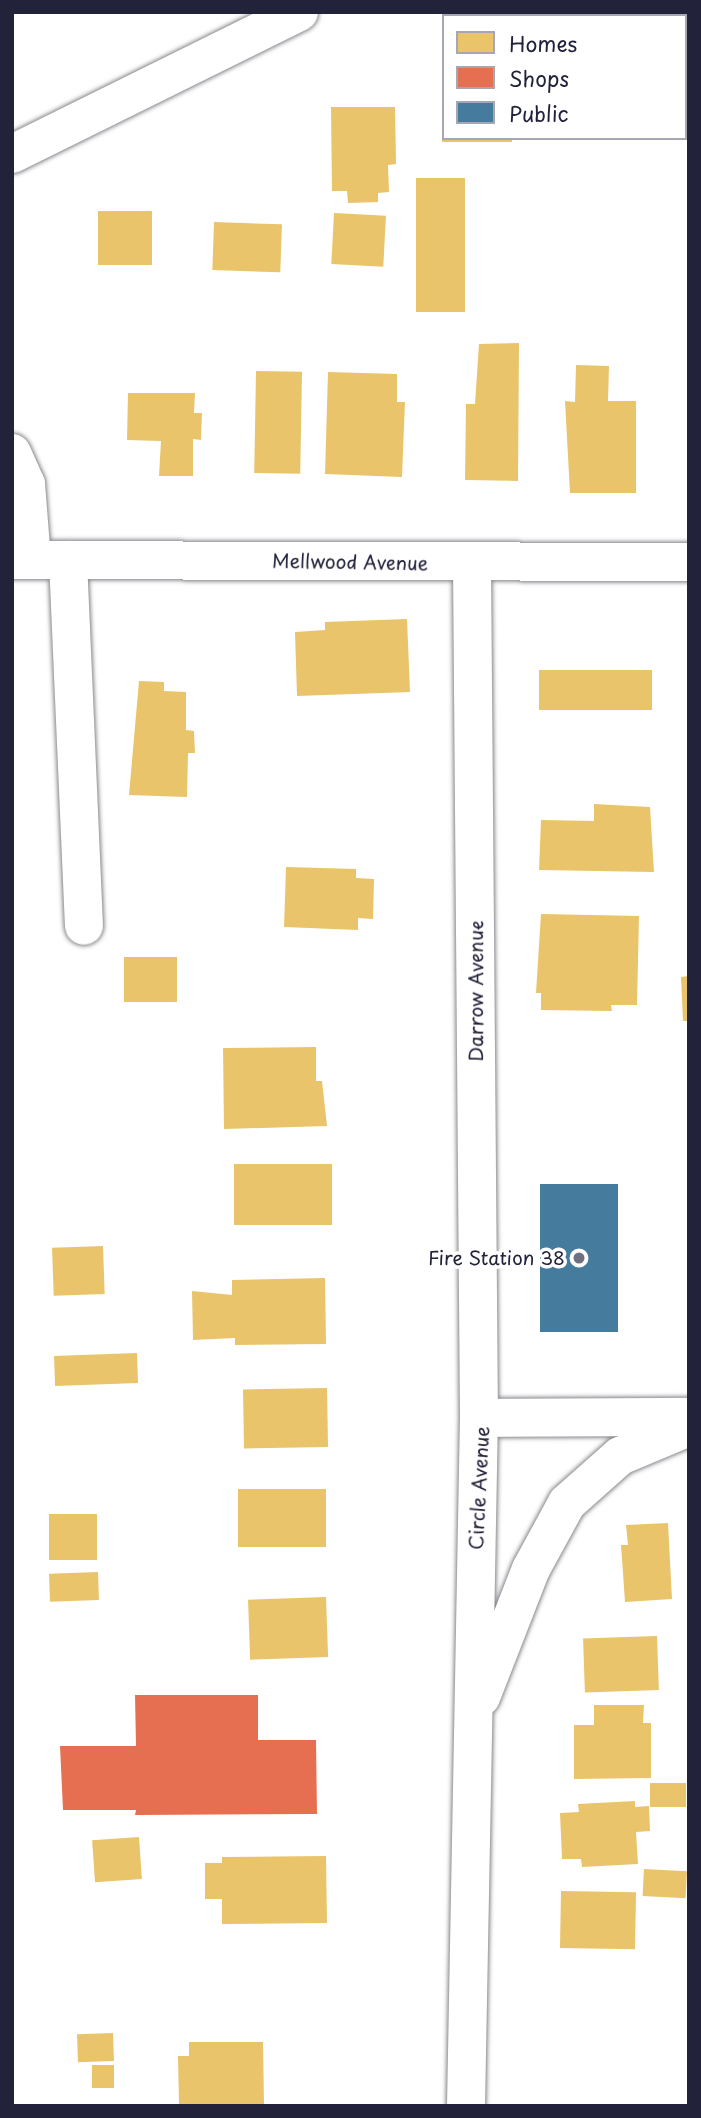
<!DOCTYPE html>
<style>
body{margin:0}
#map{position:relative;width:701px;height:2118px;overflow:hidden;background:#fff;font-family:"Playpen Sans",sans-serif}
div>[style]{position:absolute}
.homes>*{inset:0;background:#e9c46a;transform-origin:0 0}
.shops>*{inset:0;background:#e76f51}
.public>*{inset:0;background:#457b9d;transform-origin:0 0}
.roads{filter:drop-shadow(0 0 2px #8a8a8f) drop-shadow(0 0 2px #8a8a8f)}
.minor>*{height:38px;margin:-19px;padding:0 19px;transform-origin:19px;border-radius:19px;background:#fff}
.dots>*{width:19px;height:19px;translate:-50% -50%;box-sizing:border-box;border:4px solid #fff;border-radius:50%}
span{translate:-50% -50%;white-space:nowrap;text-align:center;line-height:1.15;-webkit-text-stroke:7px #fff;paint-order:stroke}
.street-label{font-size:19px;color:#22223b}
.poi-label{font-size:19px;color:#22223b}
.right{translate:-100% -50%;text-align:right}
.frame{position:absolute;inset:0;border:14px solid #22223b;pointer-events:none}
.legend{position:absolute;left:442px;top:14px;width:245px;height:126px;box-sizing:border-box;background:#fff;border:2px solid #a7a7b1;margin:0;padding:9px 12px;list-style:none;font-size:21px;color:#22223b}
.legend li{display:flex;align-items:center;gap:14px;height:35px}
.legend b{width:35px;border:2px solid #a7a7b1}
</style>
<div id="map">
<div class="homes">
<i style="clip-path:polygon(331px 107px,395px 107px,396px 164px,388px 165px,389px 192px,378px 193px,378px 202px,348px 203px,347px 191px,332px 191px)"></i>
<i style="left:442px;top:138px;width:70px;height:4px"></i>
<i style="left:416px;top:178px;width:49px;height:134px"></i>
<i style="left:152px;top:211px;width:54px;height:54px;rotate:90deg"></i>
<i style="left:334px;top:213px;width:52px;height:51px;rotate:3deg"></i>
<i style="left:214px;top:222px;width:68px;height:48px;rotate:2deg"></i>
<i style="clip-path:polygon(519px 343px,518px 481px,465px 480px,466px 404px,475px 404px,479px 344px)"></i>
<i style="clip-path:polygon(576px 365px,609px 366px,608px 401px,636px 401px,636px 493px,570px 493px,565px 401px,575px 402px)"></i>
<i style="left:256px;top:371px;width:46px;height:102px;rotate:1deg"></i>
<i style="clip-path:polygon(328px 372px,397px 374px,397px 402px,405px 402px,402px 477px,325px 474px)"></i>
<i style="clip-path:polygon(128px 393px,195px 393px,194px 413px,202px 413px,201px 440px,193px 439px,193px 476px,159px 476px,161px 441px,127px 440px)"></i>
<i style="clip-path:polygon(407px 619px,410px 692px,297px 696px,295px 632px,325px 630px,325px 622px)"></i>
<i style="left:539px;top:670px;width:113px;height:40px"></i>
<i style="clip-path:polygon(139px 681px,164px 682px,164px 691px,186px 692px,186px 730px,194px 731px,195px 753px,188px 753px,187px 797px,129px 795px)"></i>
<i style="clip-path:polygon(594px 804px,650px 807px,654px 872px,539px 870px,541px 820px,594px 821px)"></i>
<i style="clip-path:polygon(286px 867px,356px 869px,356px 878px,374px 879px,373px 919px,358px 918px,358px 930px,284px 927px)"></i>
<i style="clip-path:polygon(541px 914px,639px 916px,637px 1005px,611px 1005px,612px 1011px,541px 1010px,541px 993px,536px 993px)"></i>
<i style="left:124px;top:957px;width:53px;height:45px"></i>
<i style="clip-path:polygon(689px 976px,689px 1021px,683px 1021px,681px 977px)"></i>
<i style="clip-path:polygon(316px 1047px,316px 1081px,322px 1081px,327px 1126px,224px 1129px,223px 1048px)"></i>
<i style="left:332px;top:1164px;width:61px;height:98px;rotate:90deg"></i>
<i style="left:103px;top:1246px;width:48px;height:51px;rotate:88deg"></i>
<i style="clip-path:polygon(325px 1278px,326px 1344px,235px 1345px,235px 1338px,193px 1340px,192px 1291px,232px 1295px,232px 1280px)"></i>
<i style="left:137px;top:1353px;width:30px;height:83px;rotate:88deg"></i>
<i style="left:327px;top:1388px;width:59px;height:84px;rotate:89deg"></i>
<i style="left:238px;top:1489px;width:88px;height:58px"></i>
<i style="left:49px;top:1514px;width:48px;height:46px"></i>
<i style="clip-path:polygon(668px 1523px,672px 1599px,625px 1602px,621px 1545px,628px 1545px,626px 1525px)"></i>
<i style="left:98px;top:1572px;width:28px;height:49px;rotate:88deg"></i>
<i style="left:326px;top:1597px;width:60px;height:78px;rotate:88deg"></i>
<i style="left:657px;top:1636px;width:54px;height:74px;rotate:88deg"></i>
<i style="clip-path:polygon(594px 1705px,644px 1705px,643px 1723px,651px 1723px,651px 1778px,574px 1779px,574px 1725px,594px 1725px)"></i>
<i style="left:650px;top:1783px;width:36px;height:24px"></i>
<i style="clip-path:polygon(635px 1801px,635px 1807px,649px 1806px,650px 1831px,636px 1832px,638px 1864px,582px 1867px,581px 1859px,562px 1859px,560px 1813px,579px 1812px,578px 1804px)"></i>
<i style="left:139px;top:1837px;width:42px;height:47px;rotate:86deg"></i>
<i style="clip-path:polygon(326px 1856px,327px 1923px,222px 1924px,222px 1899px,205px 1899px,205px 1863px,222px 1863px,222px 1857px)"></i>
<i style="left:644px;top:1869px;width:43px;height:27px;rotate:3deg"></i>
<i style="left:561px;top:1891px;width:75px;height:57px;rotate:1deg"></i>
<i style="left:113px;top:2033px;width:28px;height:36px;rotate:88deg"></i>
<i style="clip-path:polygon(189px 2042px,263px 2042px,264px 2105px,179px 2104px,178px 2056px,189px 2056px)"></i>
<i style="left:92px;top:2065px;width:22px;height:23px"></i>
</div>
<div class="shops">
<i style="clip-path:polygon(135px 1695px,258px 1695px,258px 1740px,316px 1740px,317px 1814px,135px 1815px,136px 1810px,63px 1810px,60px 1746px,136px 1746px)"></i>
</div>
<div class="public">
<i style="left:540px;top:1184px;width:78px;height:148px"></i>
</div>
<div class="roads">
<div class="minor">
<i style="left:12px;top:154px;width:320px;rotate:-26.3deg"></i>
<i style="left:12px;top:453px;width:34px;rotate:66deg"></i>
<i style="left:26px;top:484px;width:76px;rotate:85.5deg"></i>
<i style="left:12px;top:560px;width:677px;rotate:0.17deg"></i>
<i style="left:68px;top:560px;width:366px;rotate:87.5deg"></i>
<i style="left:479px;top:1418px;width:210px;rotate:-0.3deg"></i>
<i style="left:481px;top:1697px;width:137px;rotate:-68.7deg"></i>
<i style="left:531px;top:1569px;width:75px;rotate:-61.4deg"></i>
<i style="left:567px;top:1503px;width:71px;rotate:-41.6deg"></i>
<i style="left:620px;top:1456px;width:75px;rotate:-22.8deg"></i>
<i style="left:466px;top:2106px;width:688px;rotate:-88.92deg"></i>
<i style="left:479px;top:1418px;width:855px;rotate:-90.47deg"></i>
</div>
</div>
<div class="dots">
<i style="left:579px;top:1258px;background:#6f6f80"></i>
</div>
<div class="street-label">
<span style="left:350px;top:562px;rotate:1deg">Mellwood Avenue</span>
<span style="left:476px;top:991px;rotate:-90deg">Darrow Avenue</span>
<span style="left:479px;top:1488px;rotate:-87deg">Circle Avenue</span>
</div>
<div class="poi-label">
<span class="right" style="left:565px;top:1258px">Fire Station 38</span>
</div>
<div class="frame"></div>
<ul class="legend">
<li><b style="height:19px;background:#e9c46a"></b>Homes</li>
<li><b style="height:19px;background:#e76f51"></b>Shops</li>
<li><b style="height:19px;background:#457b9d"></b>Public</li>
</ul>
</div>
